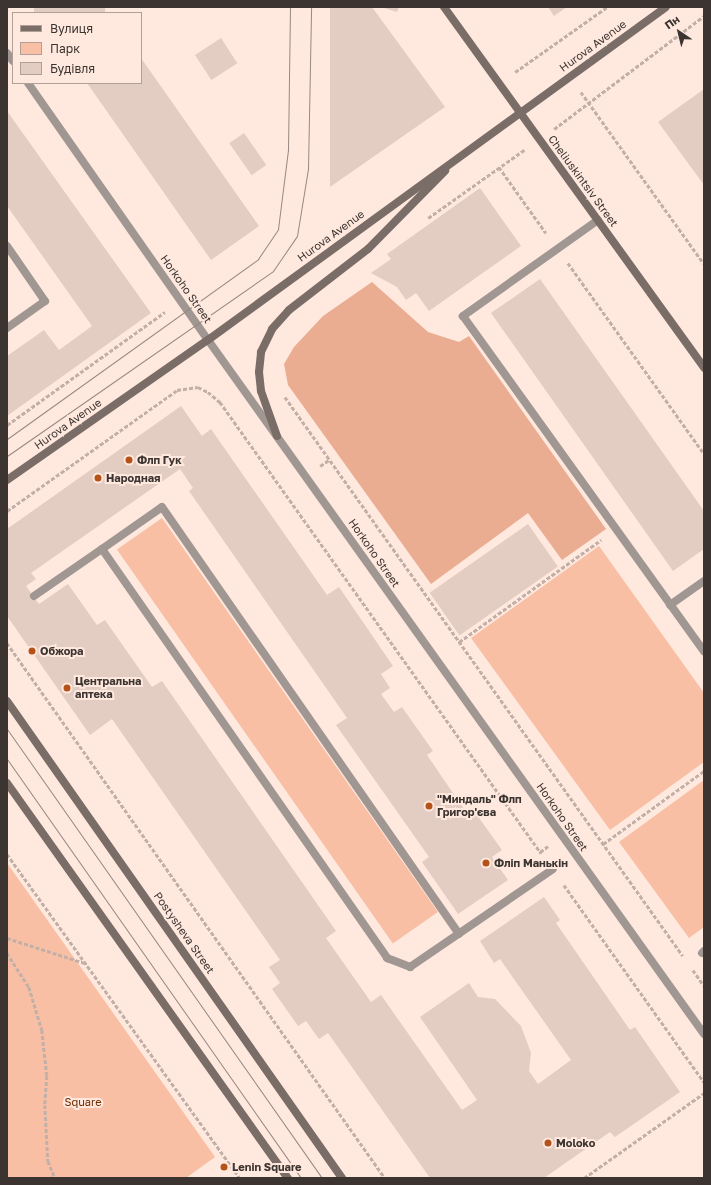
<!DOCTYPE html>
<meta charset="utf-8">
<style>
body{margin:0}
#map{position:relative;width:711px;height:1185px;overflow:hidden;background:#ffe8de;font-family:"Golos Text",sans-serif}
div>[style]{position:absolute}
.green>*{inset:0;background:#f8bfa5;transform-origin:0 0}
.forest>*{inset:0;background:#eaad91}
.building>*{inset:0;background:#e3cdc3;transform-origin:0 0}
.path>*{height:2.5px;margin-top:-1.25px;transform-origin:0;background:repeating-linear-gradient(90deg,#c2b0a8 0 4px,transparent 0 6px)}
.lane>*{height:8px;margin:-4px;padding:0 4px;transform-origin:4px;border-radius:4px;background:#a09692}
.street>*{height:8px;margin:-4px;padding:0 4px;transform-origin:4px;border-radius:4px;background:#a09692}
.secondary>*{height:8px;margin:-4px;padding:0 4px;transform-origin:4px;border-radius:4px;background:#7a6d67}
.tram>*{height:1px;margin:-0.5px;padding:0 0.5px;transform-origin:0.5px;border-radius:0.5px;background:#978881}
.dots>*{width:11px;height:11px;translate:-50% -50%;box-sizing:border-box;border:2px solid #ffe8de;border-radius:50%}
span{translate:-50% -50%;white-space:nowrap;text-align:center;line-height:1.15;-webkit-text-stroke:4px #ffe8de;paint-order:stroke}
.street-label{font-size:11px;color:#3c3430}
.poi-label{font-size:11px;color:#3c3430;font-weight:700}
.left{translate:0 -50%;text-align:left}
.park-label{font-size:11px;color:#732d00}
.frame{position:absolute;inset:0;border:8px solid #3c3430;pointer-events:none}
.legend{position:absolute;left:12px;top:12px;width:130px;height:72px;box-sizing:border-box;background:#ffe8de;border:1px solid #b1a098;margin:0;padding:5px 7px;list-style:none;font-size:12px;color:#3c3430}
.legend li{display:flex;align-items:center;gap:8px;height:20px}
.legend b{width:20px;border:1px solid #b1a098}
.north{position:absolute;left:659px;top:12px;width:40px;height:40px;-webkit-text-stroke:3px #ffe8de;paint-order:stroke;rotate:325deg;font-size:11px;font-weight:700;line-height:16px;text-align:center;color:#3c3430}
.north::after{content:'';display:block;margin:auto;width:14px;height:18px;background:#3c3430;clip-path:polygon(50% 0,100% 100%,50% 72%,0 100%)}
</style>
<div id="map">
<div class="green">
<i style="left:162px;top:518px;width:481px;height:55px;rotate:55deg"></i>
<i style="clip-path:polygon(599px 546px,704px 693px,704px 762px,610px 830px,471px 638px)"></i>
<i style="clip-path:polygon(704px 780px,704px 927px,689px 938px,619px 842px)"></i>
<i style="clip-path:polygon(7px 863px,215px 1157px,186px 1178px,7px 1178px)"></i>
</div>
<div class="forest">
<i style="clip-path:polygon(372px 282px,428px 332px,459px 342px,469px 336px,606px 529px,562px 560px,528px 513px,431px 584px,288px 385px,284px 364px,294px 347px,323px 316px)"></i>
</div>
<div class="building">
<i style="left:34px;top:7px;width:71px;height:7px"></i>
<i style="clip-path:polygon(330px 7px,372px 7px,445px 107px,330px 187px)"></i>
<i style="clip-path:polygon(381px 7px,399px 7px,397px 12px)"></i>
<i style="clip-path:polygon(548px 7px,567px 7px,554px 16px)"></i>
<i style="left:221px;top:38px;width:30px;height:31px;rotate:57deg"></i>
<i style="clip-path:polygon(141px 58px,259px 226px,211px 260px,87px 83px,141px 83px)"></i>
<i style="clip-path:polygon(704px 89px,704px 185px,658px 122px)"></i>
<i style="clip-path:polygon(7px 111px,151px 313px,7px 416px,7px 356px,44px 330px,59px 350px,92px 326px,7px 206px)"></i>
<i style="left:244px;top:133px;width:39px;height:18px;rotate:55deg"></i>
<i style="clip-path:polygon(480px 188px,521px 246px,429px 311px,416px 293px,406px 300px,397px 287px,371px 273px,391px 259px,387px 254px)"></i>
<i style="clip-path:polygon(540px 279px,704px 511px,704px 549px,673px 571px,491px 313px)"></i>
<i style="clip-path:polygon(181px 406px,202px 436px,211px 429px,327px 595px,339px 587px,393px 666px,381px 674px,390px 688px,381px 694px,394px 712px,402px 707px,433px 751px,427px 755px,466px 812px,472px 808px,502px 850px,492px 857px,508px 880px,458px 914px,422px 862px,429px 857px,336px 725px,347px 718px,189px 491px,193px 488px,180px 469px,31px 573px,36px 579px,26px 586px,39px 604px,68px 584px,97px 625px,105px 620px,152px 687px,162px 681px,336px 931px,326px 938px,371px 1002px,381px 995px,462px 1110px,477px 1100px,420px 1017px,469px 983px,478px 997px,495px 999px,521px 1026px,531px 1053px,529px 1071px,538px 1084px,571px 1060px,500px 959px,494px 963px,480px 941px,544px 897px,560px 920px,556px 923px,630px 1030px,635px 1027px,680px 1092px,615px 1137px,610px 1132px,544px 1178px,430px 1178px,328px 1033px,319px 1039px,306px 1021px,298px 1026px,272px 989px,280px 983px,269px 967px,280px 960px,112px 719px,90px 735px,7px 616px,7px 529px)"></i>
<i style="left:528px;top:524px;width:52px;height:120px;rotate:55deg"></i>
</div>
<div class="path">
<i style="left:515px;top:72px;width:113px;rotate:-35.2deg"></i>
<i style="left:581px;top:92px;width:211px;rotate:54.4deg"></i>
<i style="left:554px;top:129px;width:188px;rotate:-37deg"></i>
<i style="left:499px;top:167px;width:81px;rotate:54.5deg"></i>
<i style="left:428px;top:218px;width:118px;rotate:-35.3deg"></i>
<i style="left:568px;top:263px;width:234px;rotate:54.5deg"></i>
<i style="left:285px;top:397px;width:686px;rotate:54.55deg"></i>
<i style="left:7px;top:425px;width:194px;rotate:-35.6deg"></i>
<i style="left:320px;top:466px;width:11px;rotate:-34deg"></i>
<i style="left:7px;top:511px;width:209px;rotate:-35.4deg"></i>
<i style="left:177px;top:390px;width:21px;rotate:-8deg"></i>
<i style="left:198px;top:387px;width:11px;rotate:27deg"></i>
<i style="left:208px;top:392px;width:16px;rotate:40deg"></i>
<i style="left:220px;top:402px;width:554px;rotate:54.56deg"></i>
<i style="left:459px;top:642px;width:175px;rotate:-35.7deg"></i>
<i style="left:7px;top:643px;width:655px;rotate:54.76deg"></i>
<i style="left:603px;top:844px;width:125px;rotate:-35.9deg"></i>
<i style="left:540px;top:852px;width:10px;rotate:-37deg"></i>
<i style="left:7px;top:854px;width:399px;rotate:54.3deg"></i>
<i style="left:564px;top:885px;width:242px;rotate:54.6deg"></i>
<i style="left:7px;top:938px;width:82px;rotate:17.8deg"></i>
<i style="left:7px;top:953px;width:40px;rotate:57.1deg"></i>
<i style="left:29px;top:987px;width:45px;rotate:73.2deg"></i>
<i style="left:42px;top:1030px;width:46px;rotate:83.8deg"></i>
<i style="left:47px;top:1076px;width:29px;rotate:94deg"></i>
<i style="left:45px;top:1105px;width:56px;rotate:86.9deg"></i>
<i style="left:48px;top:1161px;width:18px;rotate:68deg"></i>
<i style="left:693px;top:970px;width:19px;rotate:55deg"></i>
<i style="left:584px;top:1178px;width:147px;rotate:-35.3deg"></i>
</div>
<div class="lane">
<i style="left:598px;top:220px;width:166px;rotate:144.6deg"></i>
<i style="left:463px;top:316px;width:413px;rotate:54.3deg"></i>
<i style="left:7px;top:246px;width:67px;rotate:55.4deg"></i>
<i style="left:45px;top:301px;width:47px;rotate:144.6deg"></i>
<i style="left:102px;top:549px;width:73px;rotate:-35deg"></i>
<i style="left:162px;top:507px;width:520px;rotate:55.18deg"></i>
<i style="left:34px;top:596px;width:83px;rotate:-34.7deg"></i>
<i style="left:102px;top:549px;width:499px;rotate:55.1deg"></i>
<i style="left:387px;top:958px;width:25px;rotate:21deg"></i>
<i style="left:410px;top:967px;width:173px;rotate:-34.4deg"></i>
<i style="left:670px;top:605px;width:42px;rotate:-35.2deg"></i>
<i style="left:702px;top:953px;width:3px;rotate:-45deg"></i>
</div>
<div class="street">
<i style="left:7px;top:53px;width:10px;rotate:53deg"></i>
<i style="left:28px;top:83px;width:314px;rotate:55deg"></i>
<i style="left:208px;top:340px;width:853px;rotate:54.45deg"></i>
</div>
<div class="secondary">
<i style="left:444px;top:7px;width:445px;rotate:54.2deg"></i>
<i style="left:277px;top:436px;width:48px;rotate:-109.6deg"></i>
<i style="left:261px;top:391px;width:19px;rotate:-96deg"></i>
<i style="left:259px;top:372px;width:20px;rotate:-84deg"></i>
<i style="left:261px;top:352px;width:25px;rotate:-64deg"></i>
<i style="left:272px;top:329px;width:25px;rotate:-48deg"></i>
<i style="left:289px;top:310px;width:100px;rotate:-37.7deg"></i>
<i style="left:368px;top:249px;width:110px;rotate:-45.4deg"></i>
<i style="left:7px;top:480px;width:245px;rotate:-34.9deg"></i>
<i style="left:208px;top:340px;width:566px;rotate:-36.02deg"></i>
<i style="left:7px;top:701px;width:583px;rotate:54.92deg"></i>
<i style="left:7px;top:783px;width:485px;rotate:54.6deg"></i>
</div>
<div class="tram">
<i style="left:7px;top:439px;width:309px;rotate:-35.6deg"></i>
<i style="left:258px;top:259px;width:36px;rotate:-56deg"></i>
<i style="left:278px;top:229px;width:80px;rotate:-82.8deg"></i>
<i style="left:288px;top:150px;width:143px;rotate:-89.2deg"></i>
<i style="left:7px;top:456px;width:324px;rotate:-34.8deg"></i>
<i style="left:273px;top:271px;width:42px;rotate:-55.6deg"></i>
<i style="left:297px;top:236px;width:68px;rotate:-80.7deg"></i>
<i style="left:308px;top:169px;width:162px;rotate:-88.9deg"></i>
<i style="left:7px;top:729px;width:548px;rotate:54.95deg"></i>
<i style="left:7px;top:759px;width:512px;rotate:54.94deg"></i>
</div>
<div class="dots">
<i style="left:129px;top:460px;background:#b55219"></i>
<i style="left:98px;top:478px;background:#b55219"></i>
<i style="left:32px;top:651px;background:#b55219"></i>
<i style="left:67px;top:688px;background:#b55219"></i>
<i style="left:429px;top:806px;background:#b55219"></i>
<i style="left:486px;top:863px;background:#b55219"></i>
<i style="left:548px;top:1143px;background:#b55219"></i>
<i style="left:224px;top:1167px;background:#b55219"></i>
</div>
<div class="street-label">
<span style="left:593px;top:46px;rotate:-36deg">Hurova Avenue</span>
<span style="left:583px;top:181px;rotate:54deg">Cheliuskintsiv Street</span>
<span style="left:331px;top:236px;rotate:-36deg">Hurova Avenue</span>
<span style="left:186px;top:289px;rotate:55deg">Horkoho Street</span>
<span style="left:68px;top:424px;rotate:-35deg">Hurova Avenue</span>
<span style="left:374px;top:553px;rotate:55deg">Horkoho Street</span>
<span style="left:562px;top:817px;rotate:55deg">Horkoho Street</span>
<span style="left:184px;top:933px;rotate:55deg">Postysheva Street</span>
</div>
<div class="poi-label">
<span class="left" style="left:137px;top:460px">Флп Гук</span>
<span class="left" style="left:106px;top:478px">Народная</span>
<span class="left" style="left:40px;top:651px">Обжора</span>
<span class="left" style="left:75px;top:688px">Центральна<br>аптека</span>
<span class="left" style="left:437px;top:806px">"Миндаль" Флп<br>Григор'єва</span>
<span class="left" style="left:494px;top:863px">Фліп Манькін</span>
<span class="left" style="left:556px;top:1143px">Moloko</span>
<span class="left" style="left:232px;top:1167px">Lenin Square</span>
</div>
<div class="park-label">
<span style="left:83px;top:1102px">Square</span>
</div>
<div class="frame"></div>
<ul class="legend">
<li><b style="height:5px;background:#7a6d67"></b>Вулиця</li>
<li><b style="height:11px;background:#f8bfa5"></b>Парк</li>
<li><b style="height:11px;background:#e3cdc3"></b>Будівля</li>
</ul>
<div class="north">Пн</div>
</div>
